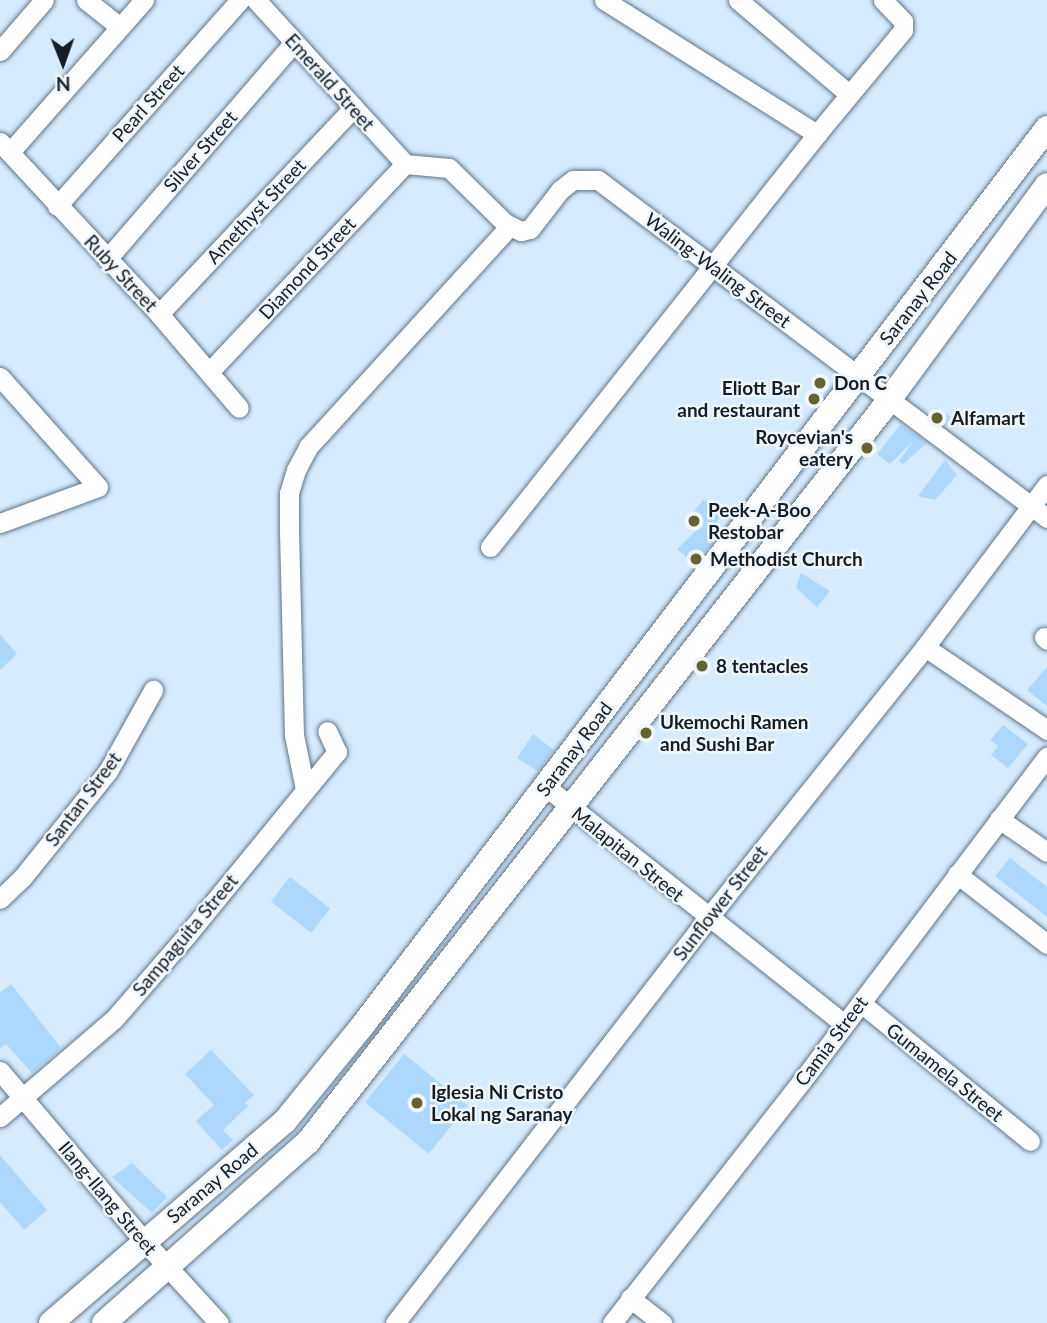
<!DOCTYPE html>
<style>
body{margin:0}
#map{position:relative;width:1047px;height:1323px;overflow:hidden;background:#d6ebfd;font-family:Lato,sans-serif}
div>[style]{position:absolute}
.building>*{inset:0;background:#add8fe;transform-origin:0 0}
.roads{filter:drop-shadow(0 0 2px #5d7488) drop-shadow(0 0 2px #5d7488)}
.minor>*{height:19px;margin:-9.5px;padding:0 9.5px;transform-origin:9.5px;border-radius:9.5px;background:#fff}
.tertiary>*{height:24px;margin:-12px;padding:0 12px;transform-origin:12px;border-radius:12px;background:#fff}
.dots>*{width:19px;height:19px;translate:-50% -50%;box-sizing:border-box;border:4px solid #f0f6fa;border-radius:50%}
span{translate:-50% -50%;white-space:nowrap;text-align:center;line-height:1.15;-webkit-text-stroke:5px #f0f6fa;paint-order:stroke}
.street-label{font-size:19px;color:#141d25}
.poi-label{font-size:19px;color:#141d25;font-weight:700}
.left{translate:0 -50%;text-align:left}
.right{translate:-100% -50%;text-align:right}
.north{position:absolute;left:28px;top:28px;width:70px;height:70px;-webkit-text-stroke:5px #f0f6fa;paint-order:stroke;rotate:179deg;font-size:19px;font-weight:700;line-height:28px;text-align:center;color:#141d25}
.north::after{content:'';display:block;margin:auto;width:24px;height:32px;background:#141d25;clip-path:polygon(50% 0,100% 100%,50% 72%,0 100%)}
</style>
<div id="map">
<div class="building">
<i style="clip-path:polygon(936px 407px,951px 417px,945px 426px,931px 415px)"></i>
<i style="clip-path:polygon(901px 424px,927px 443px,903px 464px,899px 461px,913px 441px,890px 464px,877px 454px)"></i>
<i style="clip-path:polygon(945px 460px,957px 475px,935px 500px,918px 496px)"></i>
<i style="clip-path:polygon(704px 499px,720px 508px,725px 506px,707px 542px,711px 544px,695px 565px,677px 549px,703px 524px,690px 516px)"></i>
<i style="clip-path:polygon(801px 573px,830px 591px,817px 607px,796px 588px)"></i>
<i style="clip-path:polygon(0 634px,17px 654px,0 670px)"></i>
<i style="clip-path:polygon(1047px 667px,1047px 706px,1027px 690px)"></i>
<i style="clip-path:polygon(1003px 725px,1028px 744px,1008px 768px,991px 755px,998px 746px,990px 740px)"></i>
<i style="clip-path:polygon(533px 734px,554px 750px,538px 771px,517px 758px)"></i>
<i style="clip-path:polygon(1010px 858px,1047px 887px,1047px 917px,995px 876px)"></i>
<i style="left:290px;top:877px;width:51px;height:31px;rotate:38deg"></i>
<i style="clip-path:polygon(11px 984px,61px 1048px,32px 1073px,6px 1044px,0 1049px,0 993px)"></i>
<i style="clip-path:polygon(211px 1050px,254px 1095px,245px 1103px,248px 1106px,223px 1130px,233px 1140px,222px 1150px,196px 1121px,214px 1105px,185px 1074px)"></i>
<i style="left:404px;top:1054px;width:82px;height:62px;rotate:39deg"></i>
<i style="clip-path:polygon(0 1155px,47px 1210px,24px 1230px,0 1202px)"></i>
<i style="clip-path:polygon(132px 1163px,167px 1197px,152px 1213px,112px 1177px)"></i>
</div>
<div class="roads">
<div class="minor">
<i style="left:86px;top:0;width:43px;rotate:38.5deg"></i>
<i style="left:256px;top:0;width:222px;rotate:47.7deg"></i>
<i style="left:604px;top:0;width:252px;rotate:32.2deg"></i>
<i style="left:817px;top:134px;width:135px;rotate:-50.4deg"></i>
<i style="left:903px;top:30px;width:9px;rotate:-90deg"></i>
<i style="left:903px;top:21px;width:29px;rotate:-134deg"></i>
<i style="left:738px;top:0;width:145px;rotate:40.3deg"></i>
<i style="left:0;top:51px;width:67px;rotate:-49.2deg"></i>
<i style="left:0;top:142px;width:234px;rotate:47.2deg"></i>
<i style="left:159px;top:314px;width:123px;rotate:49.6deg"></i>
<i style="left:10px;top:152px;width:203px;rotate:-48.6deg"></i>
<i style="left:405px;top:164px;width:44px;rotate:5.2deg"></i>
<i style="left:449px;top:168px;width:78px;rotate:44.5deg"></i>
<i style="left:505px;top:223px;width:18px;rotate:27deg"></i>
<i style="left:521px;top:231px;width:9px;rotate:-13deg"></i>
<i style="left:530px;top:229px;width:49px;rotate:-52.4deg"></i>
<i style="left:560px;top:190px;width:16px;rotate:-38deg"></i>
<i style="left:573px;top:180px;width:25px"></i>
<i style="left:598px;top:180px;width:562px;rotate:36.97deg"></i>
<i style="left:57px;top:206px;width:276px;rotate:-48.4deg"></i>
<i style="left:107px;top:259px;width:286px;rotate:-49.2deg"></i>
<i style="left:159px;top:314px;width:284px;rotate:-46.7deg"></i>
<i style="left:210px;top:371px;width:284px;rotate:-46.7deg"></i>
<i style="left:0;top:377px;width:147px;rotate:48.3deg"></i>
<i style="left:98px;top:487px;width:104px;rotate:159.8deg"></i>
<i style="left:490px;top:547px;width:527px;rotate:-51.63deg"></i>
<i style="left:1044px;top:637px;width:4px;rotate:45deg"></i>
<i style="left:925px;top:647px;width:148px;rotate:34.2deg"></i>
<i style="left:545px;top:786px;width:382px;rotate:38.5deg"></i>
<i style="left:305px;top:789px;width:55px;rotate:-101.5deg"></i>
<i style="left:294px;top:735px;width:211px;rotate:-91.4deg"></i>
<i style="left:289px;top:524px;width:31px;rotate:-90deg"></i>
<i style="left:289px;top:493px;width:24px;rotate:-73deg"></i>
<i style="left:296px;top:470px;width:26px;rotate:-62deg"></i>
<i style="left:308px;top:447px;width:298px;rotate:-47.6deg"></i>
<i style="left:999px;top:819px;width:58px;rotate:34.5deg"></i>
<i style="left:957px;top:874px;width:114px;rotate:37.9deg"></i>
<i style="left:0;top:899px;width:30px;rotate:-44deg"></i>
<i style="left:22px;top:878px;width:137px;rotate:-51.2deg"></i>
<i style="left:108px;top:771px;width:93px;rotate:-60.9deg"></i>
<i style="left:861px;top:1003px;width:218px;rotate:39.2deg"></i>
<i style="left:0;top:1071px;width:223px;rotate:49.7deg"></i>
<i style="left:144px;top:1241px;width:111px;rotate:47.6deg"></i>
<i style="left:0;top:1117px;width:150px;rotate:-40.7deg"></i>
<i style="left:114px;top:1019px;width:111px;rotate:-49deg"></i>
<i style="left:187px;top:935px;width:237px;rotate:-50.7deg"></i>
<i style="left:337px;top:752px;width:23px;rotate:-115deg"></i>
<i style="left:630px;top:1298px;width:41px;rotate:38deg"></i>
<i style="left:395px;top:1323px;width:512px;rotate:-52.3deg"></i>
<i style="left:708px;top:918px;width:347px;rotate:-51.3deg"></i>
<i style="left:925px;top:647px;width:203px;rotate:-53deg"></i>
<i style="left:612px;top:1323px;width:306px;rotate:-51.9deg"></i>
<i style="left:801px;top:1082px;width:408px;rotate:-52.9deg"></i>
</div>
<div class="tertiary">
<i style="left:51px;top:1323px;width:309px;rotate:-40.8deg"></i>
<i style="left:285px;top:1121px;width:124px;rotate:-50.9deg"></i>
<i style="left:363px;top:1025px;width:1128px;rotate:-52.67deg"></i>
<i style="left:104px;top:1323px;width:273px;rotate:-41.6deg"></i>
<i style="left:308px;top:1142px;width:929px;rotate:-51.91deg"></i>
<i style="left:881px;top:411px;width:280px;rotate:-53.7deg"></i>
</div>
</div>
<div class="dots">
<i style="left:820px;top:383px;background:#64632f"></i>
<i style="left:814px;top:399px;background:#64632f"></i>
<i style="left:937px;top:418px;background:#64632f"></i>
<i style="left:867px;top:448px;background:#64632f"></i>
<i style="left:694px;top:521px;background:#64632f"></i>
<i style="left:696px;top:559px;background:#64632f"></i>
<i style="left:702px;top:666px;background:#64632f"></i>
<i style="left:646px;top:733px;background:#64632f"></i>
<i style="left:417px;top:1103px;background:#64632f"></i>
</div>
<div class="street-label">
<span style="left:330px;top:82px;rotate:48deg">Emerald Street</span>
<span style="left:148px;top:103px;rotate:-48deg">Pearl Street</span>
<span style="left:200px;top:151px;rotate:-49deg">Silver Street</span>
<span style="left:256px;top:211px;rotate:-47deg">Amethyst Street</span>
<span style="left:307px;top:268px;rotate:-47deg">Diamond Street</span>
<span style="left:718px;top:270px;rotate:37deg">Waling-Waling Street</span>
<span style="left:121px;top:273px;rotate:47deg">Ruby Street</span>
<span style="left:918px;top:298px;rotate:-52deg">Saranay Road</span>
<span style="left:574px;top:749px;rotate:-53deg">Saranay Road</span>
<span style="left:83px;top:799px;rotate:-53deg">Santan Street</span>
<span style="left:628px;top:854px;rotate:39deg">Malapitan Street</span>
<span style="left:720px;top:903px;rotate:-52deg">Sunflower Street</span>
<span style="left:185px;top:935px;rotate:-50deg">Sampaguita Street</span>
<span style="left:831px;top:1041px;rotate:-53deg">Camia Street</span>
<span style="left:945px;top:1072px;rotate:39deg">Gumamela Street</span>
<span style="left:212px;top:1183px;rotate:-40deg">Saranay Road</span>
<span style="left:108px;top:1198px;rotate:50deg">Ilang-Ilang Street</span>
</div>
<div class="poi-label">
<span class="left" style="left:834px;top:383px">Don C</span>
<span class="right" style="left:800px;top:399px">Eliott Bar<br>and restaurant</span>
<span class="left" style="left:951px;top:418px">Alfamart</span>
<span class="right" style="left:853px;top:448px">Roycevian's<br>eatery</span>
<span class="left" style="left:708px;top:521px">Peek-A-Boo<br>Restobar</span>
<span class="left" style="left:710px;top:559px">Methodist Church</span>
<span class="left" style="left:716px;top:666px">8 tentacles</span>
<span class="left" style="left:660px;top:733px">Ukemochi Ramen<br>and Sushi Bar</span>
<span class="left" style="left:431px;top:1103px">Iglesia Ni Cristo<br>Lokal ng Saranay</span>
</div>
<div class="north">N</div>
</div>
